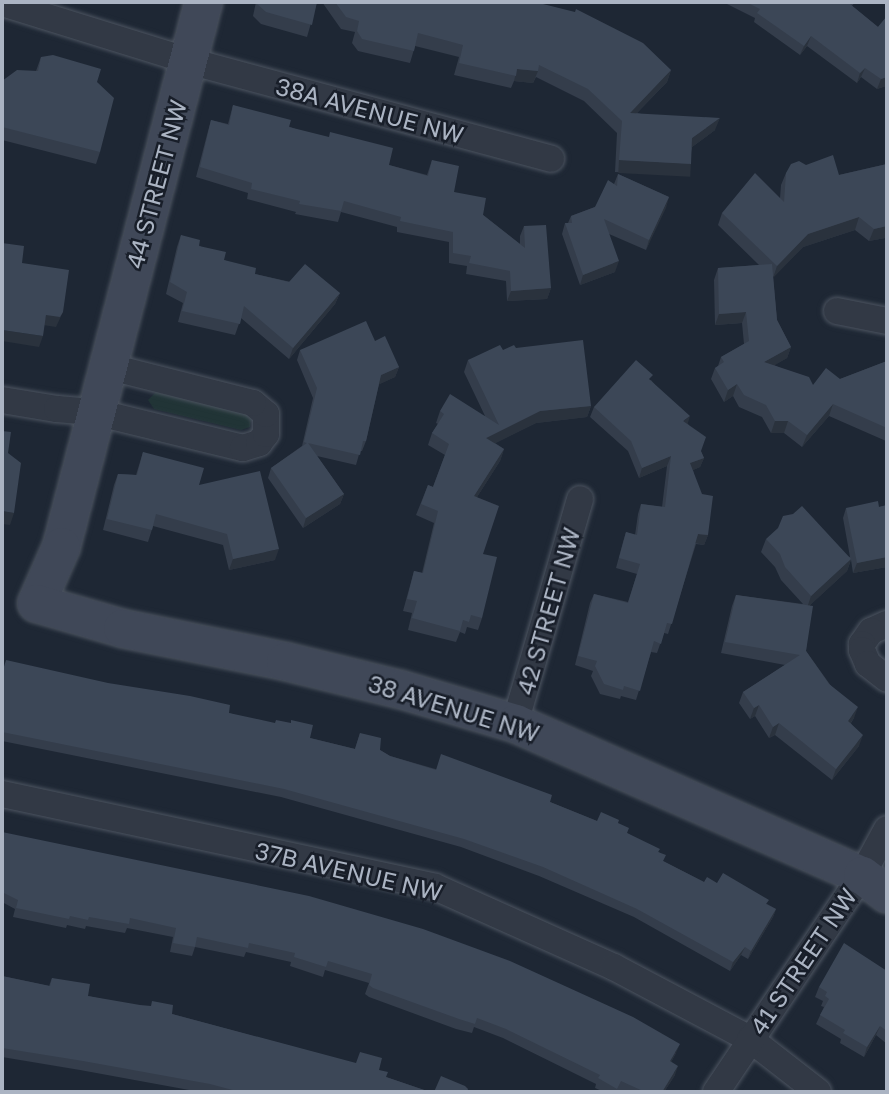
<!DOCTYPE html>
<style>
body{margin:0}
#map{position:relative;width:889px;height:1094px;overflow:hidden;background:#1e2734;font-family:"Golos Text",sans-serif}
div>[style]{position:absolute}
.green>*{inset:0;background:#213436}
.roads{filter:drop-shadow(0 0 2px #4c5460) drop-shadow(0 0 2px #4c5460)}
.street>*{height:26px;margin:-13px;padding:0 13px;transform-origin:13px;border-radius:13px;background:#323945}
.secondary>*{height:37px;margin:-18.5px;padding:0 18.5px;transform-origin:18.5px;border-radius:18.5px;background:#404858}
.wall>*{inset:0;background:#343d4b}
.shaded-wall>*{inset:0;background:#2a323d;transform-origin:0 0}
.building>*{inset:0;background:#3c4757}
span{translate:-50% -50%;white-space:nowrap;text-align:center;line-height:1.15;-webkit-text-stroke:5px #181e29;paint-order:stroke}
.street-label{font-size:24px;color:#abb4c3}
.frame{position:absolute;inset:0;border:4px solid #abb4c3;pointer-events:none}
</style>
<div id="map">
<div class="green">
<i style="clip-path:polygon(156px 392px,245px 414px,251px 419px,250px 427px,241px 430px,154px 409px,148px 400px)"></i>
</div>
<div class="roads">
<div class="street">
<i style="left:2px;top:3px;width:196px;rotate:17.2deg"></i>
<i style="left:189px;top:61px;width:375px;rotate:15.1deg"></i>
<i style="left:837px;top:311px;width:51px;rotate:11.3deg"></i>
<i style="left:2px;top:400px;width:56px;rotate:9.3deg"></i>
<i style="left:57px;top:409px;width:38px;rotate:5deg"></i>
<i style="left:95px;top:412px;width:152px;rotate:13.7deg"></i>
<i style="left:243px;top:448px;width:17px;rotate:-17deg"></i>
<i style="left:259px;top:443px;width:11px;rotate:-52deg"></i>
<i style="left:266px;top:434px;width:20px;rotate:-90deg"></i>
<i style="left:266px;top:414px;width:17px;rotate:-140deg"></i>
<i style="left:253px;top:403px;width:152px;rotate:-165.9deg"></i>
<i style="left:887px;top:624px;width:17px;rotate:156deg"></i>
<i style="left:871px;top:631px;width:16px;rotate:125deg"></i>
<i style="left:862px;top:644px;width:6px;rotate:90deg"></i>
<i style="left:862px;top:650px;width:15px;rotate:67deg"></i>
<i style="left:868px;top:664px;width:24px;rotate:38deg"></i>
<i style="left:515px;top:723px;width:233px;rotate:-73.8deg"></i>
<i style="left:2px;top:794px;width:443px;rotate:12.1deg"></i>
<i style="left:435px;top:887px;width:196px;rotate:24.1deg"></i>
<i style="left:614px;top:967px;width:154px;rotate:27.9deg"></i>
<i style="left:750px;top:1039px;width:86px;rotate:37.9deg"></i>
<i style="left:716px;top:1092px;width:262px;rotate:-56.1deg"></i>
<i style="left:862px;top:875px;width:52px;rotate:-61.5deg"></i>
</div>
<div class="secondary">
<i style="left:203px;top:2px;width:562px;rotate:104.63deg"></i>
<i style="left:61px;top:546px;width:62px;rotate:113.7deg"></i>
<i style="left:36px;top:603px;width:90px;rotate:16.2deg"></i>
<i style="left:122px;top:628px;width:166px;rotate:11.4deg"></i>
<i style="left:285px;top:661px;width:118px;rotate:13.7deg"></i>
<i style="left:400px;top:689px;width:120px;rotate:16.5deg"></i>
<i style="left:515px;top:723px;width:379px;rotate:23.7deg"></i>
<i style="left:862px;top:875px;width:31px;rotate:37deg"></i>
</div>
</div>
<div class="wall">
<i style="clip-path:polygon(256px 2px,317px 2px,307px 37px,261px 24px,253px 16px)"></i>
<i style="clip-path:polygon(322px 2px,535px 2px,671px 70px,667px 82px,637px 113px,715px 130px,692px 147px,687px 176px,615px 172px,617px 133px,584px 101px,536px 77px,533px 83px,514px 81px,511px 88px,454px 75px,459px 57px,415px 46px,410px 63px,358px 51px,352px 43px,355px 32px,341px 29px)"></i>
<i style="clip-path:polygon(723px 2px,855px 2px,852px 6px,878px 27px,887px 16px,887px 88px,886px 86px,877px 89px,861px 77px,857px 83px,807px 46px,800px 55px,754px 22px,755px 18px)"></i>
<i style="clip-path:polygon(41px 57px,97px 82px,100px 152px,96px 164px,2px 140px,2px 81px,36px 71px)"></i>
<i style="clip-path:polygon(233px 105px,389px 165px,427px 175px,432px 160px,454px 192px,520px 244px,520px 236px,524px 226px,551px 288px,547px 299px,507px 301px,506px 281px,466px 274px,467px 266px,449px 263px,449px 242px,397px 232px,397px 227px,341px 212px,338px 222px,295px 214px,296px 212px,247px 199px,248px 193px,196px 177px,208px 131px,211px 120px,228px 124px)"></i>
<i style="clip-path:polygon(887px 164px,887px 249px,885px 238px,869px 241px,855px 230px,803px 247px,773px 277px,777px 320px,791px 347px,787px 358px,774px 365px,813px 385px,840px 379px,887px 361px,887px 438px,886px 441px,829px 416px,802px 447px,784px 433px,771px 433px,762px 417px,739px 407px,733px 396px,724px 402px,711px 379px,715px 368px,718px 366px,721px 357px,744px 344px,742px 323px,715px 325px,714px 280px,718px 268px,759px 265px,718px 225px,722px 213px,780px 198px,781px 185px,786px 173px,806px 165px,839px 175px)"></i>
<i style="clip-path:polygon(618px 174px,669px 197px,646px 250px,609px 234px,615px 272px,580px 285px,562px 234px,565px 223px,568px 223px,571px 216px,595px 207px,614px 184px)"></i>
<i style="clip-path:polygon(181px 235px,224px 260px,255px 274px,340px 293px,335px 304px,289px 359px,241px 318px,235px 335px,178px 322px,183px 303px,166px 294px,177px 247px)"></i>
<i style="clip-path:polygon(375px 341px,399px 367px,395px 377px,379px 384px,366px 441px,362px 451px,360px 451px,356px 465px,317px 456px,344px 494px,340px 504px,303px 528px,268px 478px,271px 468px,302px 446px,313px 398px,297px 360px,300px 350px)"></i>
<i style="clip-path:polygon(516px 348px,591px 406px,587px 417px,536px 423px,495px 443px,504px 449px,500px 461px,477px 497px,483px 554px,482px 618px,478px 630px,467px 627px,465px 634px,460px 632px,456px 642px,408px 630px,412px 613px,403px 611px,414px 571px,422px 573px,434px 523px,416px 515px,428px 485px,433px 487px,445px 455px,428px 445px,432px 433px,438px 424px,436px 423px,440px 411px,485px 416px,464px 372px,468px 360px)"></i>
<i style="clip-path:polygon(651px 380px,688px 424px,704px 458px,700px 467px,693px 470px,708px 535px,704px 545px,696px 544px,668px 634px,664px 633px,657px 653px,651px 652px,636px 700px,621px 696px,620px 699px,600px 694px,591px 676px,593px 671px,575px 665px,590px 603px,594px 594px,628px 602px,637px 574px,616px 568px,623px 542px,626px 532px,635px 535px,638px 514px,641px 504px,662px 507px,667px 466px,639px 478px,628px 451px,590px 417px,594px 407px)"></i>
<i style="clip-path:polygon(143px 452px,199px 485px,275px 560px,229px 570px,223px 545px,153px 526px,148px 542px,103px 530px,114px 485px,118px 474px,136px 475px)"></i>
<i style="clip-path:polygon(887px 505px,887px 567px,853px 573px,851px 560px,847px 571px,810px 605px,806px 651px,854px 718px,851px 723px,859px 746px,832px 780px,775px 735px,769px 738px,755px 716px,750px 719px,739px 703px,743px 692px,785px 665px,721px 653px,732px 606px,736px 595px,803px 604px,781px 580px,775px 567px,761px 552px,766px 539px,850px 557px,843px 518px,846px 508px,879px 507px)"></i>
<i style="clip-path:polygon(2px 670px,229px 713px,310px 738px,355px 749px,360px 733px,380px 750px,390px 756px,550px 802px,597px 821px,618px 824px,627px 833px,659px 852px,663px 861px,704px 882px,717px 883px,767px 904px,776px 909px,773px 917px,748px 959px,741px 955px,730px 971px,634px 917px,539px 876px,461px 847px,281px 797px,2px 741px)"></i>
<i style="clip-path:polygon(2px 832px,676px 1053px,671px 1062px,675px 1075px,664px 1092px,623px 1092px,618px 1090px,617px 1092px,604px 1092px,595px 1088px,596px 1084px,503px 1038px,474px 1027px,472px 1033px,456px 1029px,369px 997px,365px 994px,369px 983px,325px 970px,323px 977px,290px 966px,291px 962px,246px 952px,244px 957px,195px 947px,192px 956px,170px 952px,173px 937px,127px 928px,125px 933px,86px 926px,85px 929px,67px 925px,66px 928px,13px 917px,15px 909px,2px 902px)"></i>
<i style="clip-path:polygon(887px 971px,887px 1044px,876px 1035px,864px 1057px,840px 1043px,841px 1039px,816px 1024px,824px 1007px,821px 1006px,823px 1001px,815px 997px,819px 987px)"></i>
<i style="clip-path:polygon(2px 976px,49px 986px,52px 978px,88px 996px,172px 1014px,379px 1070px,386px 1077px,430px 1092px,200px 1092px,80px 1070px,2px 1057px)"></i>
</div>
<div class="shaded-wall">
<i style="clip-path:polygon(811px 36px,807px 46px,800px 55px,804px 46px)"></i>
<i style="clip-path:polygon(865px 68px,861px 77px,857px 83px,860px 73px)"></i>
<i style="clip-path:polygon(517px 69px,538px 71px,533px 83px,514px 81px)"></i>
<i style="clip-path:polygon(671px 70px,667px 82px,625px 125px,630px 113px)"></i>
<i style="clip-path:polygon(887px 77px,886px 86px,877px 89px,881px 79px)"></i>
<i style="clip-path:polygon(720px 118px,715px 130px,688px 150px,692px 138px)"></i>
<i style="left:619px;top:160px;width:72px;height:13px;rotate:3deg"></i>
<i style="clip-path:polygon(669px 197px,666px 208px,646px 250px,649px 240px)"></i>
<i style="clip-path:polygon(859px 217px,855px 230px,803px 247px,773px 278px,777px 266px,808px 234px)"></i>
<i style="clip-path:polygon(887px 226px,887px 232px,885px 238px,869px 241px,874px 229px)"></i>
<i style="clip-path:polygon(619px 261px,615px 272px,580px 285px,583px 275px)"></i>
<i style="clip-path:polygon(551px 288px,547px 299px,507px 301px,511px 291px)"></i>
<i style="clip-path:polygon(340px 293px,335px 304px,289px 359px,293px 348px)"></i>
<i style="clip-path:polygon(63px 312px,56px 327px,43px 325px,46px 315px)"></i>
<i style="clip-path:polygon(746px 312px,742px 323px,715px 325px,719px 314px)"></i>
<i style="clip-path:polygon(2px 330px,43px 336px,39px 347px,2px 341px)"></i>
<i style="clip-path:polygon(791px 347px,787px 358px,760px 374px,764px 362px)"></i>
<i style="clip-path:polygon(399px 367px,395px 377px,378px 385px,381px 375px)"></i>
<i style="clip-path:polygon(737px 384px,733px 396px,724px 402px,728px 390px)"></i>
<i style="clip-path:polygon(833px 404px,829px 416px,802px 447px,807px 435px)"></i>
<i style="clip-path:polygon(591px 406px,587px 417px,536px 423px,482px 450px,486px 438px,540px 411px)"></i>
<i style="clip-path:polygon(690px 416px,687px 426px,683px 421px)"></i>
<i style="clip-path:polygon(775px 421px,788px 421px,784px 433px,771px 433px)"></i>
<i style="clip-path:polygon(504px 449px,500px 461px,470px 508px,474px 496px)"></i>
<i style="clip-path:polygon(671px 456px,667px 466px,639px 478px,642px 468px)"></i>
<i style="clip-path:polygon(704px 458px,700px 467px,686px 473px,690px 463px)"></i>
<i style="clip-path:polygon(344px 494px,340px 504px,303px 528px,306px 518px)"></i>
<i style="clip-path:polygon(2px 511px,14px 513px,10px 525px,2px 524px)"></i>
<i style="clip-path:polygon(698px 534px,708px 535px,704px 545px,695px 543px)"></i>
<i style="clip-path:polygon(279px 549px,275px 560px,229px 570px,233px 559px)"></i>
<i style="clip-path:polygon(887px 557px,887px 567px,853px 573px,857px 563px)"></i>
<i style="clip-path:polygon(851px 559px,847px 571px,807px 608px,811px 596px)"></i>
<i style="clip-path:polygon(759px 705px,755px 716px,750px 719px,754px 708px)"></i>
<i style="clip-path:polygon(858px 707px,854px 718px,844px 732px,848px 721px)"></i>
<i style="clip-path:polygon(779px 723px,775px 735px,769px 738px,773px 727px)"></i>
<i style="clip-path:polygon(863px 735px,859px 746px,832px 780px,836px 769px)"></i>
<i style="clip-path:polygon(776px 909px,773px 917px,748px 959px,751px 951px)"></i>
<i style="clip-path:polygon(745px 947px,741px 955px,730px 971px,733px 962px)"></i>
<i style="clip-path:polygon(880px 1026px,876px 1035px,864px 1057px,867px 1047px)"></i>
<i style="clip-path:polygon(680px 1044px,676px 1053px,667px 1070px,670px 1061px)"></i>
<i style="clip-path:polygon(678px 1066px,675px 1075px,664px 1092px,662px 1092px)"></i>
</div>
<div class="building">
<i style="clip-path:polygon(257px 2px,317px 2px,312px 25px,266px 12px,257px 4px)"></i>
<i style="clip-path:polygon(335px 2px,535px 2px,575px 12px,576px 9px,643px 43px,671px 70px,630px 113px,720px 118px,692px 138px,691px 164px,619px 160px,622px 121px,588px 89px,539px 65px,538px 71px,517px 69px,516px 76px,459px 63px,463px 45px,418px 33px,414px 51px,362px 39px,357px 31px,359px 21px,346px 17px)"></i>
<i style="clip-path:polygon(746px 2px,852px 2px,850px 4px,878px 27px,887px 16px,887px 77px,881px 79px,865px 68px,860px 73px,811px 36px,804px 46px,757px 13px,760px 9px)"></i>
<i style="clip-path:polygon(53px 55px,101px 69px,97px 82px,114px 98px,100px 152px,2px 127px,2px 81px,17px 70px,38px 71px,41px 57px)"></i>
<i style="clip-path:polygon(233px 105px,291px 120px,289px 127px,329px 137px,330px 132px,393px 148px,389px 165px,428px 176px,432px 160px,459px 166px,454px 192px,486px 198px,483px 215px,525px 248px,524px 226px,546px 225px,551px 288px,511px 291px,510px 271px,469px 263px,471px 256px,453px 253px,453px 232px,400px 221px,401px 217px,344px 201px,341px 211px,299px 204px,300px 201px,251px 189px,252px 183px,200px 167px,211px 120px,229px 125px)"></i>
<i style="clip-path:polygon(833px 155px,839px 175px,887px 164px,887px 226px,874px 229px,859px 217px,808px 234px,777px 266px,722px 213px,755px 173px,784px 202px,786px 173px,791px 164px,799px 161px,806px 165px)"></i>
<i style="clip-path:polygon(618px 174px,669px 197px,649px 240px,604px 219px,619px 261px,583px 275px,565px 223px,572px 223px,571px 216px,595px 207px,608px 180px,617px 186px)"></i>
<i style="clip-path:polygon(181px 235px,200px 240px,199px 246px,226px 252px,224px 260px,256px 268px,255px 274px,289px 282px,305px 264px,340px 293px,293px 348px,244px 306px,240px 324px,182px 311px,187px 292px,170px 282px)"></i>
<i style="clip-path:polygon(2px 243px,24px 246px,22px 263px,69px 270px,63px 312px,60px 317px,46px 315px,43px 336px,2px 330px)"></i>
<i style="clip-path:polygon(772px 264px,777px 320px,791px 347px,764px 362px,809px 377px,813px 385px,826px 368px,840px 379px,887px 361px,887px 428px,833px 404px,807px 435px,788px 421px,775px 421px,766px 405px,744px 395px,737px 384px,728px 390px,715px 368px,724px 362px,721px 357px,749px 341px,746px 312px,719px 314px,718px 268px)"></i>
<i style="clip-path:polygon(366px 321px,375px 341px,385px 336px,399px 367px,381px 375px,366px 441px,363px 441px,360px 455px,308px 443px,344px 494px,306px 518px,271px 468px,307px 443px,304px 442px,317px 388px,300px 350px)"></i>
<i style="clip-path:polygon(583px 340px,591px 406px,540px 411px,486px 438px,504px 449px,474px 496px,499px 506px,483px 554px,497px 557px,482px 618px,471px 615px,469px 622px,463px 620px,460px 631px,412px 618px,417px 601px,407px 599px,414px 571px,423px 573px,438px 511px,421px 504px,428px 485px,433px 487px,449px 444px,432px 433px,444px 414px,440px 411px,450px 394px,499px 425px,468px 360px,500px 345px,503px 350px,514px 345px,516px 348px)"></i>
<i style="clip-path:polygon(636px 360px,653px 375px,649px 379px,690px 416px,683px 421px,706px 437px,701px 451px,704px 458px,690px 463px,702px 494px,713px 496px,708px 535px,698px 534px,672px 624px,667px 623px,661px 644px,654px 641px,640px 691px,624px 686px,623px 690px,604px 684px,595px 666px,597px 661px,578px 656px,594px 594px,628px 603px,640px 564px,619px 558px,626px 532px,637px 535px,641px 504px,665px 507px,671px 456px,642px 468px,631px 441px,594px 407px)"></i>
<i style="clip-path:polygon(2px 431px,11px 432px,8px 453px,21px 463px,14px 513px,2px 511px)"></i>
<i style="clip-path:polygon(143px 452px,204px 468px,199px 485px,260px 471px,279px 549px,233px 559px,227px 534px,156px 514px,152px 530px,107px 519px,118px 474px,137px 475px)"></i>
<i style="clip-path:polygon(878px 501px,879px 507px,887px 505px,887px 557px,857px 563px,846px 508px)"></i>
<i style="clip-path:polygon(802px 506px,851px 559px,811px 596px,785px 567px,780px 554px,766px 539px,778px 528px,783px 516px,793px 514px)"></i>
<i style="clip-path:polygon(736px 595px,813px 606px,806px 651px,829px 684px,858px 707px,848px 721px,863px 735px,836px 769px,779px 723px,773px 727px,759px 705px,754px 708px,743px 692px,800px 655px,725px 642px)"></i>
<i style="clip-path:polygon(6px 660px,108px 683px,190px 696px,230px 705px,229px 713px,275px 723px,276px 720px,291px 723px,291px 720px,313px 725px,310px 738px,355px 749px,360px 733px,381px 738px,380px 750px,390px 756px,436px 770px,441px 754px,552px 795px,550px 802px,597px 821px,601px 812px,619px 820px,618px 823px,629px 828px,627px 833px,660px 849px,658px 852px,666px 855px,663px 861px,704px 882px,707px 877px,717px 883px,723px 873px,769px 900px,766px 904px,776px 909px,751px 951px,745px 947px,733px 962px,637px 909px,543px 867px,464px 839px,284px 789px,2px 732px,2px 670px,3px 670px)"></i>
<i style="clip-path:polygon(2px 832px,309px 896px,423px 929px,510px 961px,633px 1017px,680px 1044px,670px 1061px,678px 1066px,662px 1092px,645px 1092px,621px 1081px,617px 1089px,598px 1078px,600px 1075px,506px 1029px,477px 1018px,475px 1024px,459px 1019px,373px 988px,369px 985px,372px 974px,328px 961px,326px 967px,294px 957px,295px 953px,249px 943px,248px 948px,197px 937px,195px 947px,173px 943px,176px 928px,130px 918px,129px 924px,89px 917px,88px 920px,70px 916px,69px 919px,16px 908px,18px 900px,2px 892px)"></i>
<i style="clip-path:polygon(844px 943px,887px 971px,887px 1031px,880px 1026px,867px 1047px,843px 1033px,845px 1030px,820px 1015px,829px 999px,825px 996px,827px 992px,819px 987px)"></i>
<i style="clip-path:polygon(2px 976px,50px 986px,52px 978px,90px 984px,88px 996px,140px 1005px,151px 1006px,152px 1001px,173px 1005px,172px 1014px,356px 1063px,360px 1052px,382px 1058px,379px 1070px,388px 1072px,386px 1077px,430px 1092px,240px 1092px,210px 1084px,83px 1061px,2px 1048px)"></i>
<i style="clip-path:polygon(441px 1076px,465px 1086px,468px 1089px,467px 1092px,434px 1092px)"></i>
</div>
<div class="street-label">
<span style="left:370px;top:110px;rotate:15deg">38A AVENUE NW</span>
<span style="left:156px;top:184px;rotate:-75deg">44 STREET NW</span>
<span style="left:548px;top:611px;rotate:-74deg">42 STREET NW</span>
<span style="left:454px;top:708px;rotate:17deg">38 AVENUE NW</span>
<span style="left:349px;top:871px;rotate:13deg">37B AVENUE NW</span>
<span style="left:803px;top:961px;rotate:-56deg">41 STREET NW</span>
</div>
<div class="frame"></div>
</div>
